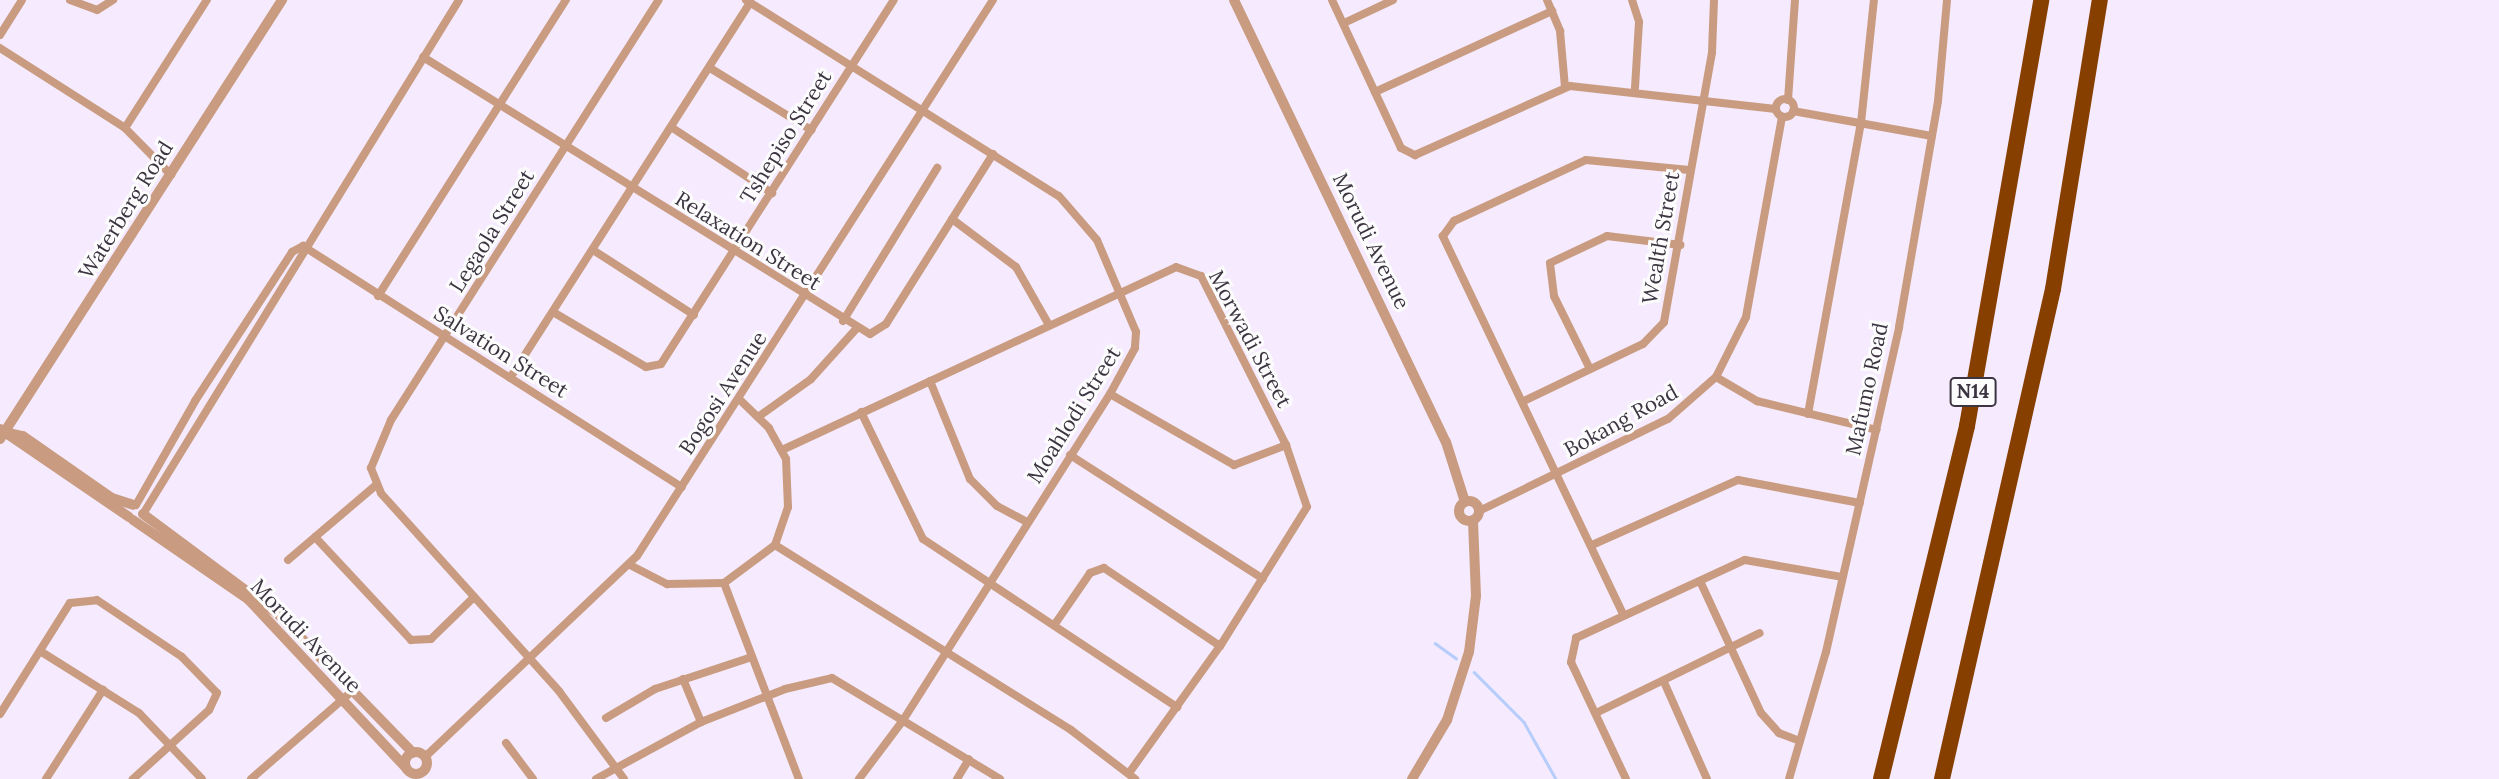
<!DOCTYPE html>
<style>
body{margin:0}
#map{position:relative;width:2499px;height:779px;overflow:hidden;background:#f5eafe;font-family:Lora,serif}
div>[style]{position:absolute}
.stream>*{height:2.5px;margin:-1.25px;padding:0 1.25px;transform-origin:1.25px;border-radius:1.25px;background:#b6cdfb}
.minor>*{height:8px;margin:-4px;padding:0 4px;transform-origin:4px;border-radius:4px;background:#c99c81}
.minor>.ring{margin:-4px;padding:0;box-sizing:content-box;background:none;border:8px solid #c99c81;border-radius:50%}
.tertiary>*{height:10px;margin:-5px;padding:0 5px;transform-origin:5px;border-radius:5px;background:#c99c81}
.tertiary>.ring{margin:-5px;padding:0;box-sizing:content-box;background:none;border:10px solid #c99c81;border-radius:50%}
.motorway>*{height:16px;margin:-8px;padding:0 8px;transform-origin:8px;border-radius:8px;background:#873f00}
span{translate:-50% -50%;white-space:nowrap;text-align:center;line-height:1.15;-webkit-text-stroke:6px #fcfcfc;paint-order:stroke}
.shield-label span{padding:2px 5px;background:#fcfcfc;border:2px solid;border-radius:5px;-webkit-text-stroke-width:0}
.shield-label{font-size:19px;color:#3c3541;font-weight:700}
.street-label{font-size:21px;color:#3c3541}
</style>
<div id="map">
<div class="stream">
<i style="left:1435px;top:643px;width:26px;rotate:36deg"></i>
<i style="left:1474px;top:672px;width:71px;rotate:45deg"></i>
<i style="left:1524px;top:722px;width:65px;rotate:60.7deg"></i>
</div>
<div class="minor">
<i style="left:70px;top:0;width:29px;rotate:20deg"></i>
<i style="left:97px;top:10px;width:19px;rotate:-32deg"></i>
<i style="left:746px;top:0;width:369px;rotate:32.1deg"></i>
<i style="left:1059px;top:196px;width:58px;rotate:49.2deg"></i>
<i style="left:1097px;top:240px;width:100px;rotate:67deg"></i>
<i style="left:1136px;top:332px;width:16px;rotate:94deg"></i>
<i style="left:1135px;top:348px;width:52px;rotate:118.5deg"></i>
<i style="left:1110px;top:394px;width:385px;rotate:122.4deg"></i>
<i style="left:904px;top:719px;width:75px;rotate:126.9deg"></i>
<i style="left:1332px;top:0;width:163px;rotate:65deg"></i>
<i style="left:1401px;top:148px;width:16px;rotate:27deg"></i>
<i style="left:1415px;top:155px;width:170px;rotate:-24deg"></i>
<i style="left:1570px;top:86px;width:207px;rotate:6.4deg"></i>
<i style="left:1547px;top:0;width:34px;rotate:67deg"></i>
<i style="left:1560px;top:31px;width:56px;rotate:84.9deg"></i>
<i style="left:1632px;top:0;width:23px;rotate:72deg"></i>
<i style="left:1639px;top:22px;width:66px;rotate:93.5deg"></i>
<i style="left:1344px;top:23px;width:54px;rotate:-25.1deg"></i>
<i style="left:0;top:35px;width:41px;rotate:-57.8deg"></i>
<i style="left:0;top:48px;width:148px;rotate:32.6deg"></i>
<i style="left:125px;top:128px;width:152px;rotate:-57.4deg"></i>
<i style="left:423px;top:57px;width:526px;rotate:31.79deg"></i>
<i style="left:870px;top:334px;width:19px;rotate:-32deg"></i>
<i style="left:886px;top:324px;width:201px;rotate:-57.8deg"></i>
<i style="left:710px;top:68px;width:119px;rotate:31.5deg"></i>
<i style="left:1375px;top:92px;width:195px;rotate:-24.6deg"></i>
<i class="ring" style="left:1776px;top:99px;width:10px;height:10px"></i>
<i style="left:1788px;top:100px;width:100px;rotate:-86deg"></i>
<i style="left:1793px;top:111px;width:141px;rotate:10.2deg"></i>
<i style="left:671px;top:127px;width:121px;rotate:33.2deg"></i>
<i style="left:125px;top:128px;width:66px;rotate:45.6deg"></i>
<i style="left:952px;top:219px;width:80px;rotate:36.9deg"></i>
<i style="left:1016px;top:267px;width:67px;rotate:60.4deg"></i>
<i style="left:303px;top:246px;width:449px;rotate:32.5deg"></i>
<i style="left:593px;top:250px;width:120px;rotate:32.8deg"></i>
<i style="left:378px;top:296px;width:351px;rotate:-57.6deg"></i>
<i style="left:553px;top:312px;width:108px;rotate:30.6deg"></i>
<i style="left:646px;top:367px;width:15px;rotate:-11deg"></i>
<i style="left:661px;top:364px;width:432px;rotate:-57.4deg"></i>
<i style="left:843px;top:321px;width:180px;rotate:-58.4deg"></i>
<i style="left:1590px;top:369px;width:81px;rotate:-116.3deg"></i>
<i style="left:1554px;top:296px;width:33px;rotate:-97deg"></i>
<i style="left:1550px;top:263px;width:63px;rotate:-25.3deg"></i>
<i style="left:1607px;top:236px;width:74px;rotate:7deg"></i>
<i style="left:1716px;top:377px;width:48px;rotate:30.3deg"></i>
<i style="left:1757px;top:401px;width:123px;rotate:13.6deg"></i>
<i style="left:510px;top:378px;width:446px;rotate:-57.4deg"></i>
<i style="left:930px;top:381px;width:106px;rotate:67.8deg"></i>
<i style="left:970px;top:479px;width:38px;rotate:45deg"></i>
<i style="left:997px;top:506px;width:34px;rotate:28deg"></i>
<i style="left:1110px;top:394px;width:143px;rotate:29.8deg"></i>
<i style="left:1234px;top:465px;width:56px;rotate:-21deg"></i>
<i style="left:1524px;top:401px;width:132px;rotate:-25.6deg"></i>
<i style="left:1643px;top:344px;width:30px;rotate:-46deg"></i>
<i style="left:1664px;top:322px;width:274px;rotate:-79.9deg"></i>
<i style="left:1712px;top:52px;width:52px;rotate:-87.8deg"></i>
<i style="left:861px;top:412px;width:141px;rotate:64deg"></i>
<i style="left:923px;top:539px;width:305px;rotate:33.5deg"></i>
<i style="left:1808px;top:414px;width:296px;rotate:-79.7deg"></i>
<i style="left:1861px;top:123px;width:124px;rotate:-84deg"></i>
<i style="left:758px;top:417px;width:65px;rotate:-35.6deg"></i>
<i style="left:811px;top:379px;width:67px;rotate:-48deg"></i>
<i style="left:782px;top:450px;width:434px;rotate:-24.9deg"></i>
<i style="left:1176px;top:267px;width:27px;rotate:20deg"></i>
<i style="left:1201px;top:276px;width:189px;rotate:63.3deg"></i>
<i style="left:1286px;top:445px;width:65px;rotate:71.3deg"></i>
<i style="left:1307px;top:507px;width:164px;rotate:122deg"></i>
<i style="left:1220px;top:646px;width:156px;rotate:125.6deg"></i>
<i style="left:1070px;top:455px;width:229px;rotate:32.7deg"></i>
<i style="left:136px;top:505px;width:120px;rotate:-60.4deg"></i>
<i style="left:195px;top:401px;width:178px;rotate:-56.9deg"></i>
<i style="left:292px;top:252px;width:13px;rotate:-29deg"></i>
<i style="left:1479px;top:511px;width:210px;rotate:-26deg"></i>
<i style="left:1668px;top:419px;width:64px;rotate:-41.2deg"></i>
<i style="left:1716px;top:377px;width:67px;rotate:-63.4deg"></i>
<i style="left:1746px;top:317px;width:203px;rotate:-79.8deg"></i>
<i style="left:143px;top:514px;width:603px;rotate:-58.42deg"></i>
<i style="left:315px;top:537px;width:141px;rotate:47deg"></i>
<i style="left:411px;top:640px;width:20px;rotate:-3deg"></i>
<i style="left:431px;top:639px;width:60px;rotate:-44.3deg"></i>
<i style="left:775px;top:545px;width:349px;rotate:32deg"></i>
<i style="left:1071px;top:730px;width:81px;rotate:37.4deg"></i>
<i style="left:1592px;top:545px;width:160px;rotate:-24deg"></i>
<i style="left:1738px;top:480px;width:124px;rotate:10.7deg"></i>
<i style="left:288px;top:560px;width:114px;rotate:-40.4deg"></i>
<i style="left:630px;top:565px;width:42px;rotate:27.2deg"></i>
<i style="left:667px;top:584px;width:57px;rotate:-1deg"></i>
<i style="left:724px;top:583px;width:64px;rotate:-36.7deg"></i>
<i style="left:775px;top:545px;width:40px;rotate:-71.1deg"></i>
<i style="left:788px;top:507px;width:48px;rotate:-92.4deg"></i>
<i style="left:786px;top:459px;width:35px;rotate:-119deg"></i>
<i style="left:769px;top:428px;width:40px;rotate:-136deg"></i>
<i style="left:1700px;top:581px;width:145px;rotate:65.2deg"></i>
<i style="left:1761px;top:713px;width:27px;rotate:48deg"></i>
<i style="left:1779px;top:733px;width:22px;rotate:21deg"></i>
<i style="left:724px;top:583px;width:210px;rotate:69.1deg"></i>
<i style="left:1623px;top:614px;width:419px;rotate:-115.5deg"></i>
<i style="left:1443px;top:236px;width:19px;rotate:-54deg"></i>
<i style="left:1454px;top:221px;width:145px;rotate:-24.8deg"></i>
<i style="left:1586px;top:160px;width:104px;rotate:5.5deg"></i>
<i style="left:1055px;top:624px;width:62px;rotate:-55.5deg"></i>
<i style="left:1090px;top:573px;width:15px;rotate:-20deg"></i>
<i style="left:1104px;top:568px;width:140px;rotate:33.9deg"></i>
<i style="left:40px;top:651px;width:117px;rotate:32.1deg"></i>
<i style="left:139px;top:713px;width:91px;rotate:46.3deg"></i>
<i style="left:683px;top:679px;width:47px;rotate:67.3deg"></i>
<i style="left:1664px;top:682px;width:106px;rotate:66.1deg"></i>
<i style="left:1596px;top:713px;width:182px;rotate:-26deg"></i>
<i style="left:0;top:714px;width:131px;rotate:-57.8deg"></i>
<i style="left:70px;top:603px;width:27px;rotate:-6deg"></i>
<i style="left:97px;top:600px;width:102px;rotate:33.8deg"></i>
<i style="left:182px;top:657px;width:50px;rotate:45.8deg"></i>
<i style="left:217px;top:693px;width:19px;rotate:115deg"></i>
<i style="left:209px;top:710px;width:103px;rotate:137.8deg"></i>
<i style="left:606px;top:718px;width:57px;rotate:-30.6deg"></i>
<i style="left:655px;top:689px;width:102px;rotate:-18.3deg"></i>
<i style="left:506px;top:743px;width:45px;rotate:53.1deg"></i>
<i style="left:425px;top:757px;width:292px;rotate:-43.5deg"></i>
<i style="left:637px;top:556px;width:660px;rotate:-57.37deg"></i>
<i style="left:46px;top:779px;width:106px;rotate:-57.4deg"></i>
<i style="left:251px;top:779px;width:133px;rotate:-41deg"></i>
<i style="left:596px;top:779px;width:119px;rotate:-28.5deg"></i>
<i style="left:701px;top:722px;width:90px;rotate:-21.4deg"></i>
<i style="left:785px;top:689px;width:48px;rotate:-13.2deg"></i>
<i style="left:832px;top:678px;width:196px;rotate:31deg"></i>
<i style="left:624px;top:779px;width:109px;rotate:-126.5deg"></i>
<i style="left:559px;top:691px;width:266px;rotate:-132deg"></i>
<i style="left:381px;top:493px;width:27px;rotate:-112deg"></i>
<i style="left:371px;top:468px;width:52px;rotate:-67.4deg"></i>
<i style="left:391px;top:420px;width:498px;rotate:-57.5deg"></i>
<i style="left:957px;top:779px;width:23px;rotate:-59deg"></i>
<i style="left:1626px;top:779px;width:129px;rotate:-115.2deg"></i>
<i style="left:1571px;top:662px;width:25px;rotate:-78deg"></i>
<i style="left:1576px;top:638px;width:186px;rotate:-24.8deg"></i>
<i style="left:1745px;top:560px;width:98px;rotate:9.9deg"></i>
<i style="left:1789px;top:779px;width:132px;rotate:-73.8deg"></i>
<i style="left:1826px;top:652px;width:333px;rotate:-77.3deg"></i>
<i style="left:1899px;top:327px;width:229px;rotate:-80.2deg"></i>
<i style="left:1938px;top:101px;width:101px;rotate:-84.9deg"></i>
</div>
<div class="tertiary">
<i style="left:1234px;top:0;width:490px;rotate:64.4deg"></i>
<i style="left:1446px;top:442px;width:63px;rotate:72.4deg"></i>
<i style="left:0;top:429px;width:156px;rotate:34.3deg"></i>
<i style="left:5px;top:432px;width:18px;rotate:13deg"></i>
<i style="left:23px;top:436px;width:108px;rotate:34.9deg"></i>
<i style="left:112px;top:498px;width:22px;rotate:18deg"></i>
<i style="left:0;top:439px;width:522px;rotate:-57.28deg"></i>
<i class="ring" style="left:1459px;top:501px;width:10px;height:10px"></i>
<i style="left:143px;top:514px;width:169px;rotate:36.6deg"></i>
<i style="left:279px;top:615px;width:192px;rotate:45.8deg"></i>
<i style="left:133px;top:520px;width:140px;rotate:34.5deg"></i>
<i style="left:248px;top:599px;width:231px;rotate:46.9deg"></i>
<i class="ring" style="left:405px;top:752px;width:12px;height:12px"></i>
<i style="left:1412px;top:779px;width:69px;rotate:-59.3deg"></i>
<i style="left:1447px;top:720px;width:71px;rotate:-72.1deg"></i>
<i style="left:1469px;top:652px;width:56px;rotate:-82.9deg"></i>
<i style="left:1476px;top:596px;width:75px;rotate:-92.3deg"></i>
</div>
<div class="motorway">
<i style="left:1881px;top:779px;width:363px;rotate:-76.3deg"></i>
<i style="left:1967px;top:426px;width:432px;rotate:-80.1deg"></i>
<i style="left:1942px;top:779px;width:502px;rotate:-77.24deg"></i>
<i style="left:2053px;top:289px;width:293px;rotate:-80.8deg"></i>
</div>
<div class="shield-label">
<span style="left:1973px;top:392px">N14</span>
</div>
<div class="street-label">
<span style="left:786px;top:137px;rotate:-58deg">Tshepiso Street</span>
<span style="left:126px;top:210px;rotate:-58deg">Waterberg Road</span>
<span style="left:492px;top:231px;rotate:-58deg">Legaola Street</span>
<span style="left:1661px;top:238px;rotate:-80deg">Wealth Street</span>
<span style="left:748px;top:241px;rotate:32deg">Relaxation Street</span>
<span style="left:1371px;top:241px;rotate:64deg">Morudi Avenue</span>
<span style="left:1250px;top:339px;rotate:62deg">Morwadi Street</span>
<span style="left:501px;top:352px;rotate:32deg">Salvation Street</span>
<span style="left:1867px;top:389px;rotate:-78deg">Mafumo Road</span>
<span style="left:723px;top:393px;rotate:-57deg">Bogosi Avenue</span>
<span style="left:1074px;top:415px;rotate:-58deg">Moahlodi Street</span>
<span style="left:1621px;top:421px;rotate:-29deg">Bokang Road</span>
<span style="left:306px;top:636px;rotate:46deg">Morudi Avenue</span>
</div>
</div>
